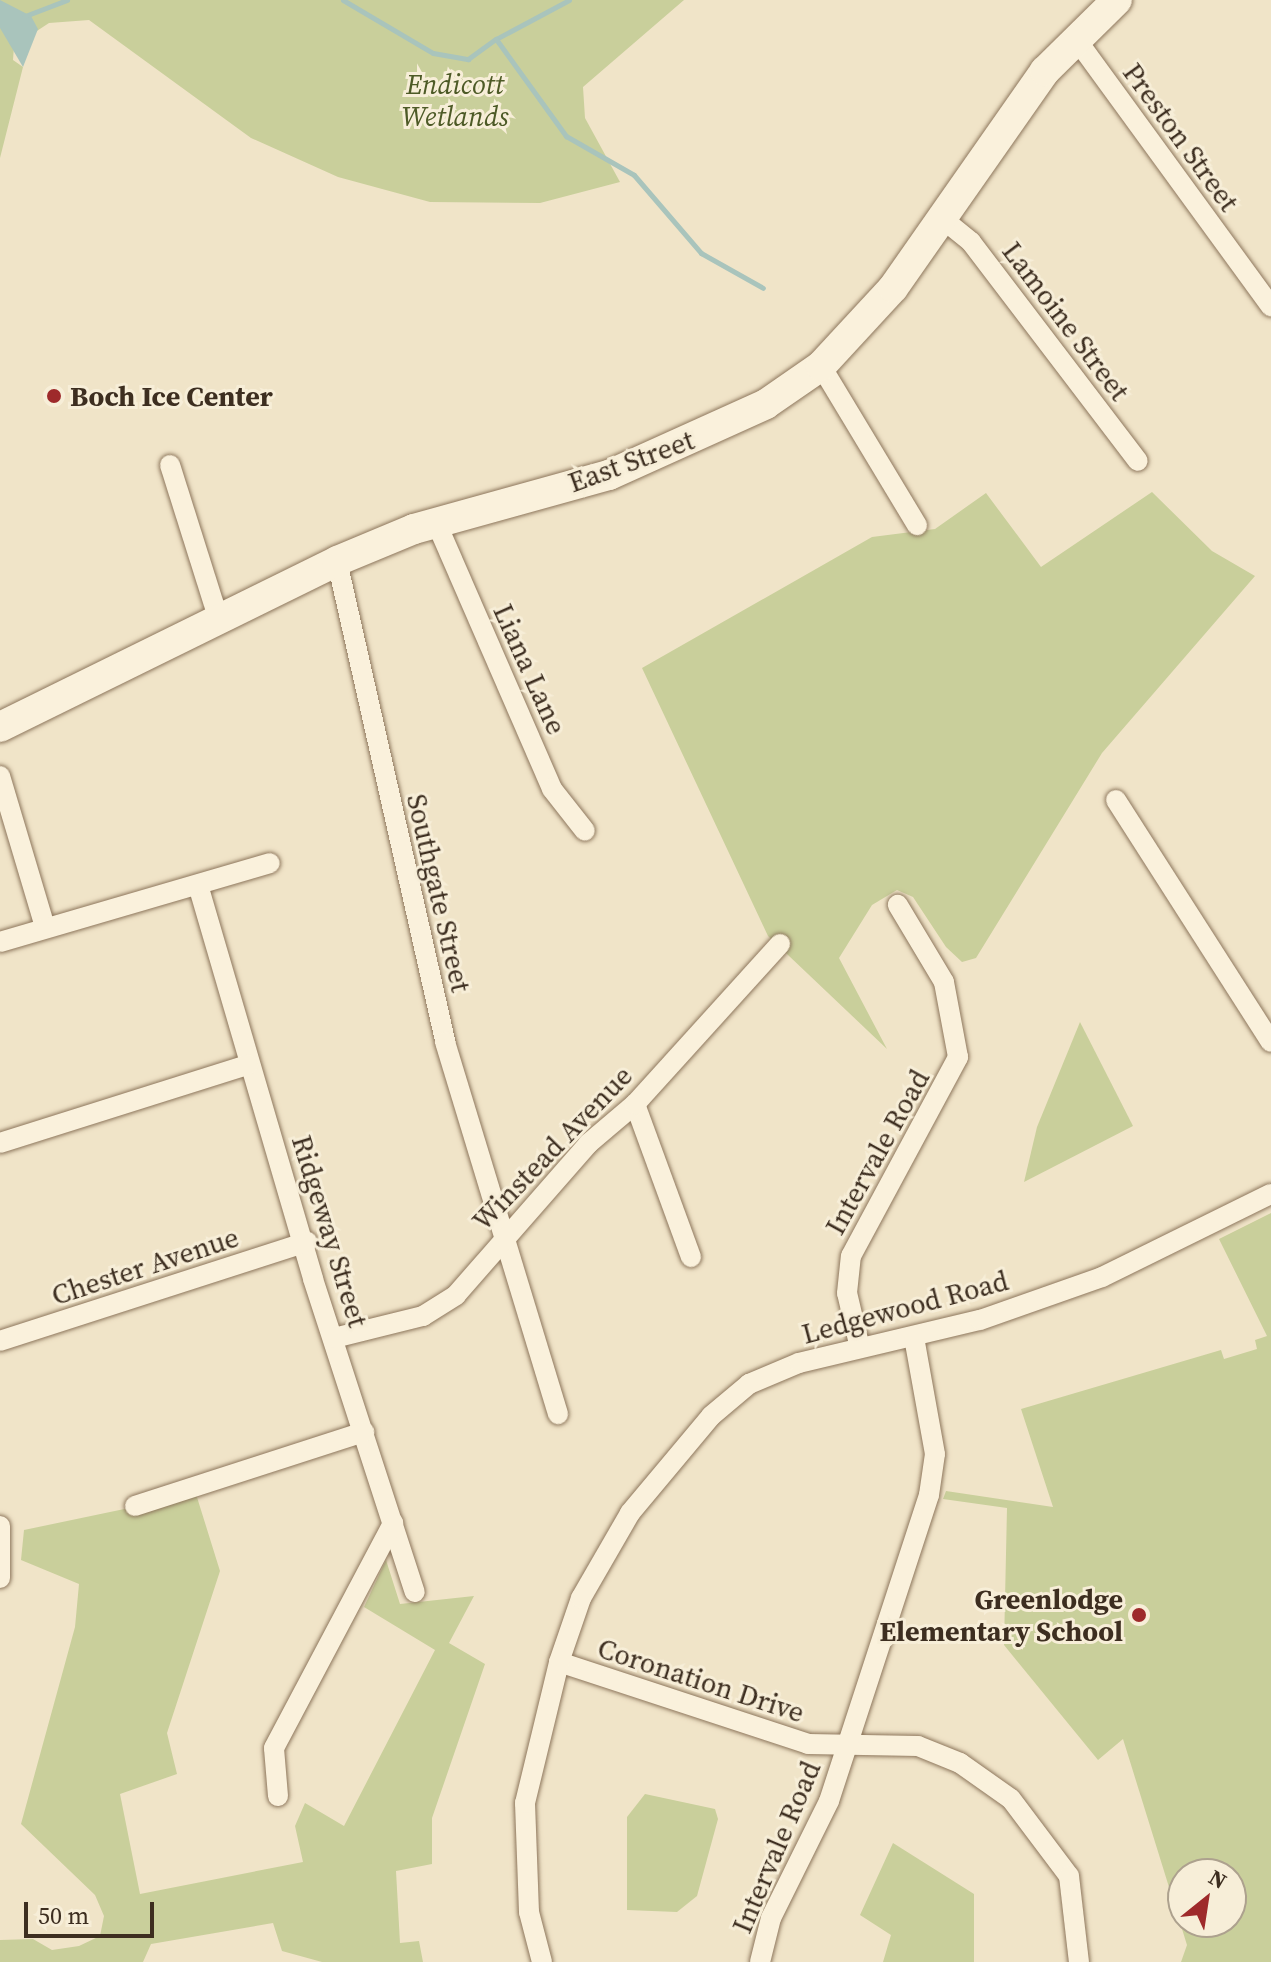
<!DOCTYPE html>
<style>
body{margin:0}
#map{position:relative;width:1271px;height:1962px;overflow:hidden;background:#f0e4c8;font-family:"Source Serif 4",serif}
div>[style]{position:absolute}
.green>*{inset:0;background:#c9cf9b}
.water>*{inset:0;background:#a9c4bc}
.stream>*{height:5px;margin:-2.5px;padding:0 2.5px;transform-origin:2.5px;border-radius:2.5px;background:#a9c4bc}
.roads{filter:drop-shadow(0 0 2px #8d765c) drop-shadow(0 0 2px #8d765c)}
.street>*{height:20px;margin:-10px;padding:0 10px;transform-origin:10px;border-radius:10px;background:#faf1dc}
.secondary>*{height:30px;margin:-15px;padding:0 15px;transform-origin:15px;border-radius:15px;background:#faf1dc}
.dots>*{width:22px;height:22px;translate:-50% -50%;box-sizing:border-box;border:4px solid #f7eed8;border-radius:50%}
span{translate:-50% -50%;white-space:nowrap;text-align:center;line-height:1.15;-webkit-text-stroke:6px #f7eed8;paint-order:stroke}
.park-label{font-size:28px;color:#4d5a26;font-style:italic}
.street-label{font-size:28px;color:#3d2e20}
.poi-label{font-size:28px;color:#3d2e20;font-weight:700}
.left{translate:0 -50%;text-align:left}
.right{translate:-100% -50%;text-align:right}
.north{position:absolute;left:1167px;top:1858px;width:80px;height:80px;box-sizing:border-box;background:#f7eed8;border:2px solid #ada18e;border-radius:50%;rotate:30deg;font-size:22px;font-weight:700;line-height:32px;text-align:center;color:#3d2e20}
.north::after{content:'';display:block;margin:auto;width:28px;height:36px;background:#9e2a2b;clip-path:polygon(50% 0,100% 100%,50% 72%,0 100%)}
.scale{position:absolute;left:24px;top:1902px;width:130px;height:36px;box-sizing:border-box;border:4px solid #3d2e20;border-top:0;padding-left:10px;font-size:24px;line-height:28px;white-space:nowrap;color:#3d2e20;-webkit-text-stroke:6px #f7eed8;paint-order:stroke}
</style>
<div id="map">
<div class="green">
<i style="clip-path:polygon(0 0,684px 0,583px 87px,585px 118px,620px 182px,540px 203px,430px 202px,338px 177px,251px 138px,89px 20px,49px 23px,14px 46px,13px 60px,23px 67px,0 158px)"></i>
<i style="clip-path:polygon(1152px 492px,1212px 551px,1255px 576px,1102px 753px,976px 958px,962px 962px,946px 947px,913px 897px,897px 890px,872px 905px,839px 958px,887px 1049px,768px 936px,642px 668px,872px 537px,935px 529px,986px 493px,1041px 567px)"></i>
<i style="clip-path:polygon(1080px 1022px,1133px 1126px,1024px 1182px,1037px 1127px)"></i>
<i style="clip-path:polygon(evenodd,1271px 1213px,1271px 1962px,1181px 1962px,1187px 1945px,1123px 1739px,1098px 1760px,1004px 1645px,1007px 1508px,943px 1499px,946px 1491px,1053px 1507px,1021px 1409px,1221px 1350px,1224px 1359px,1257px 1349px,1255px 1340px,1267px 1336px,1219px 1239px,1271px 1213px,1183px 1874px,1231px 1874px,1231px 1922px,1183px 1922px,1183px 1874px)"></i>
<i style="clip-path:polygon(196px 1494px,220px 1571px,167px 1733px,177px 1774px,120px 1794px,140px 1894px,303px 1862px,295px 1826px,305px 1803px,344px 1826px,435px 1650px,364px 1607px,386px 1560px,400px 1604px,474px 1596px,449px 1643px,485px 1664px,432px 1818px,432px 1864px,396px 1871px,400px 1943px,419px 1941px,423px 1962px,322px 1962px,282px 1951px,273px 1923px,151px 1944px,143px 1962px,0 1962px,0 1940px,33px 1939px,52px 1950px,79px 1946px,100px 1936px,104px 1916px,95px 1895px,21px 1824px,75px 1627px,79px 1584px,21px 1560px,24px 1530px)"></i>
<i style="clip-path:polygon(645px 1794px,715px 1809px,718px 1819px,697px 1896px,677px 1912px,627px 1910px,627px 1817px)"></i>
<i style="clip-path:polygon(893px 1843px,974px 1894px,974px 1962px,883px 1962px,891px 1935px,860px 1915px)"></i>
</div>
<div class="water">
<i style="clip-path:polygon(0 0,31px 16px,38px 29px,23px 67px,0 28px)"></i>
</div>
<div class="stream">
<i style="left:343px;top:0;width:104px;rotate:30.5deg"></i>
<i style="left:433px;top:53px;width:36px;rotate:10deg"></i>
<i style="left:468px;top:59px;width:34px;rotate:-36deg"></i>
<i style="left:569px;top:0;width:83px;rotate:151.9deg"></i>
<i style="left:496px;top:39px;width:120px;rotate:54.2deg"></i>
<i style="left:566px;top:136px;width:78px;rotate:29.8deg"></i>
<i style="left:634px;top:175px;width:103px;rotate:49.3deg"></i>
<i style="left:701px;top:253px;width:71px;rotate:29.4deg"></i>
<i style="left:25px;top:16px;width:45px;rotate:-20.9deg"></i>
</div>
<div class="roads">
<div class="street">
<i style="left:1076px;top:39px;width:331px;rotate:53.9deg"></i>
<i style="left:944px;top:220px;width:35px;rotate:39deg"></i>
<i style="left:971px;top:242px;width:275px;rotate:52.7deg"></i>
<i style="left:821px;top:366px;width:186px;rotate:58.9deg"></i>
<i style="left:170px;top:465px;width:163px;rotate:72.5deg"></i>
<i style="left:436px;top:522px;width:291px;rotate:66.5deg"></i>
<i style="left:552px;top:789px;width:53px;rotate:51.8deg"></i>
<i style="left:337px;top:561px;width:493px;rotate:77.3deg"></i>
<i style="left:445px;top:1042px;width:389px;rotate:73.1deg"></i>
<i style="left:0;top:776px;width:158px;rotate:73.4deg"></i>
<i style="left:1116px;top:800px;width:287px;rotate:57.4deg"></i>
<i style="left:198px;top:885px;width:410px;rotate:73.7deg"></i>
<i style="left:313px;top:1279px;width:329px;rotate:72deg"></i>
<i style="left:0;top:942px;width:281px;rotate:-16.3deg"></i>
<i style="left:635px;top:1104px;width:163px;rotate:69.9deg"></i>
<i style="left:0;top:1143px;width:260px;rotate:-17.5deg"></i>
<i style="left:334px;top:1338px;width:92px;rotate:-13.9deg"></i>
<i style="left:423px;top:1316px;width:39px;rotate:-32deg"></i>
<i style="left:456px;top:1295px;width:201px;rotate:-48.8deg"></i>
<i style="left:588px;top:1144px;width:62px;rotate:-40.4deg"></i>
<i style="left:635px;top:1104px;width:216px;rotate:-47.8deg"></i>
<i style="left:0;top:1341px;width:323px;rotate:-17.9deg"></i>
<i style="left:859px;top:1344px;width:52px;rotate:-103.2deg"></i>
<i style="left:847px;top:1293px;width:37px;rotate:-84deg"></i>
<i style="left:851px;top:1256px;width:226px;rotate:-61.7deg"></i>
<i style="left:958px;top:1057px;width:76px;rotate:-100.6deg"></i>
<i style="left:944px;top:982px;width:90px;rotate:-120.9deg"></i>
<i style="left:135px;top:1506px;width:241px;rotate:-17.9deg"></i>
<i style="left:0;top:1526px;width:52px;rotate:90deg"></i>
<i style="left:559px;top:1662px;width:262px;rotate:18.2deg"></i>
<i style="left:808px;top:1744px;width:110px;rotate:1deg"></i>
<i style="left:918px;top:1746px;width:45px;rotate:22deg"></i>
<i style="left:960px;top:1763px;width:62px;rotate:35.2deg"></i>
<i style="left:1011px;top:1799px;width:96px;rotate:53deg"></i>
<i style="left:1069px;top:1876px;width:87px;rotate:83.4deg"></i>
<i style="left:278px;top:1796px;width:48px;rotate:-94.8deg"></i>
<i style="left:274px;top:1748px;width:255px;rotate:-62.1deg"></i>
<i style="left:542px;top:1962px;width:52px;rotate:-104.6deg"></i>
<i style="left:529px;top:1912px;width:109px;rotate:-92.1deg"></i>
<i style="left:525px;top:1803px;width:145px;rotate:-76.4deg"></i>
<i style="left:559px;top:1662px;width:68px;rotate:-71deg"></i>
<i style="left:581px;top:1598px;width:98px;rotate:-60deg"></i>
<i style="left:630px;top:1513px;width:126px;rotate:-50.1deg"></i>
<i style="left:711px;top:1416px;width:50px;rotate:-40.1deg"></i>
<i style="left:749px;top:1384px;width:54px;rotate:-22.8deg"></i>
<i style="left:799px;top:1363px;width:186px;rotate:-13.4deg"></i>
<i style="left:980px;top:1320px;width:129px;rotate:-19.4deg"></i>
<i style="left:1102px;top:1277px;width:188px;rotate:-26.2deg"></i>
<i style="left:760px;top:1962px;width:45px;rotate:-76deg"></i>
<i style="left:771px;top:1918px;width:131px;rotate:-63.6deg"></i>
<i style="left:829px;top:1801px;width:322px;rotate:-71.9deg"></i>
<i style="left:929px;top:1495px;width:41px;rotate:-81.7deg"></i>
<i style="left:935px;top:1454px;width:119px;rotate:-100.2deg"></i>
</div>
<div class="secondary">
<i style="left:0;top:727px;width:376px;rotate:-26.2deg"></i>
<i style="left:337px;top:561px;width:83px;rotate:-22.6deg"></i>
<i style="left:414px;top:529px;width:202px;rotate:-15.5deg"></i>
<i style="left:609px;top:475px;width:172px;rotate:-24.3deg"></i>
<i style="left:766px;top:404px;width:67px;rotate:-34.6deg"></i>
<i style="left:821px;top:366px;width:106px;rotate:-47.3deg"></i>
<i style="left:893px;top:288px;width:265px;rotate:-55deg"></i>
<i style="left:1045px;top:71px;width:101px;rotate:-44.6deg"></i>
</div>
</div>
<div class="dots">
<i style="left:54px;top:396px;background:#9e2a2b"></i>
<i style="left:1139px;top:1615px;background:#9e2a2b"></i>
</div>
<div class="park-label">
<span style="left:455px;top:100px">Endicott<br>Wetlands</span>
</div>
<div class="street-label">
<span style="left:1181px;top:137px;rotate:54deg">Preston Street</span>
<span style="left:1066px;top:321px;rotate:53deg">Lamoine Street</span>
<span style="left:631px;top:461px;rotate:-20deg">East Street</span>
<span style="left:530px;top:669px;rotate:66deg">Liana Lane</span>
<span style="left:439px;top:893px;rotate:77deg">Southgate Street</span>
<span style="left:552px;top:1148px;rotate:-46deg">Winstead Avenue</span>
<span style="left:877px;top:1152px;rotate:-61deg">Intervale Road</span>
<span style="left:330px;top:1231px;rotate:73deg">Ridgeway Street</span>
<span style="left:145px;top:1266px;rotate:-18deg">Chester Avenue</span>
<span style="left:905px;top:1307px;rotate:-15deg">Ledgewood Road</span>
<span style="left:701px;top:1680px;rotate:18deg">Coronation Drive</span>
<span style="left:776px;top:1847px;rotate:-67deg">Intervale Road</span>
</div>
<div class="poi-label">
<span class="left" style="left:70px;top:396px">Boch Ice Center</span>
<span class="right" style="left:1123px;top:1615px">Greenlodge<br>Elementary School</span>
</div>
<div class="north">N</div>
<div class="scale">50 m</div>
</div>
